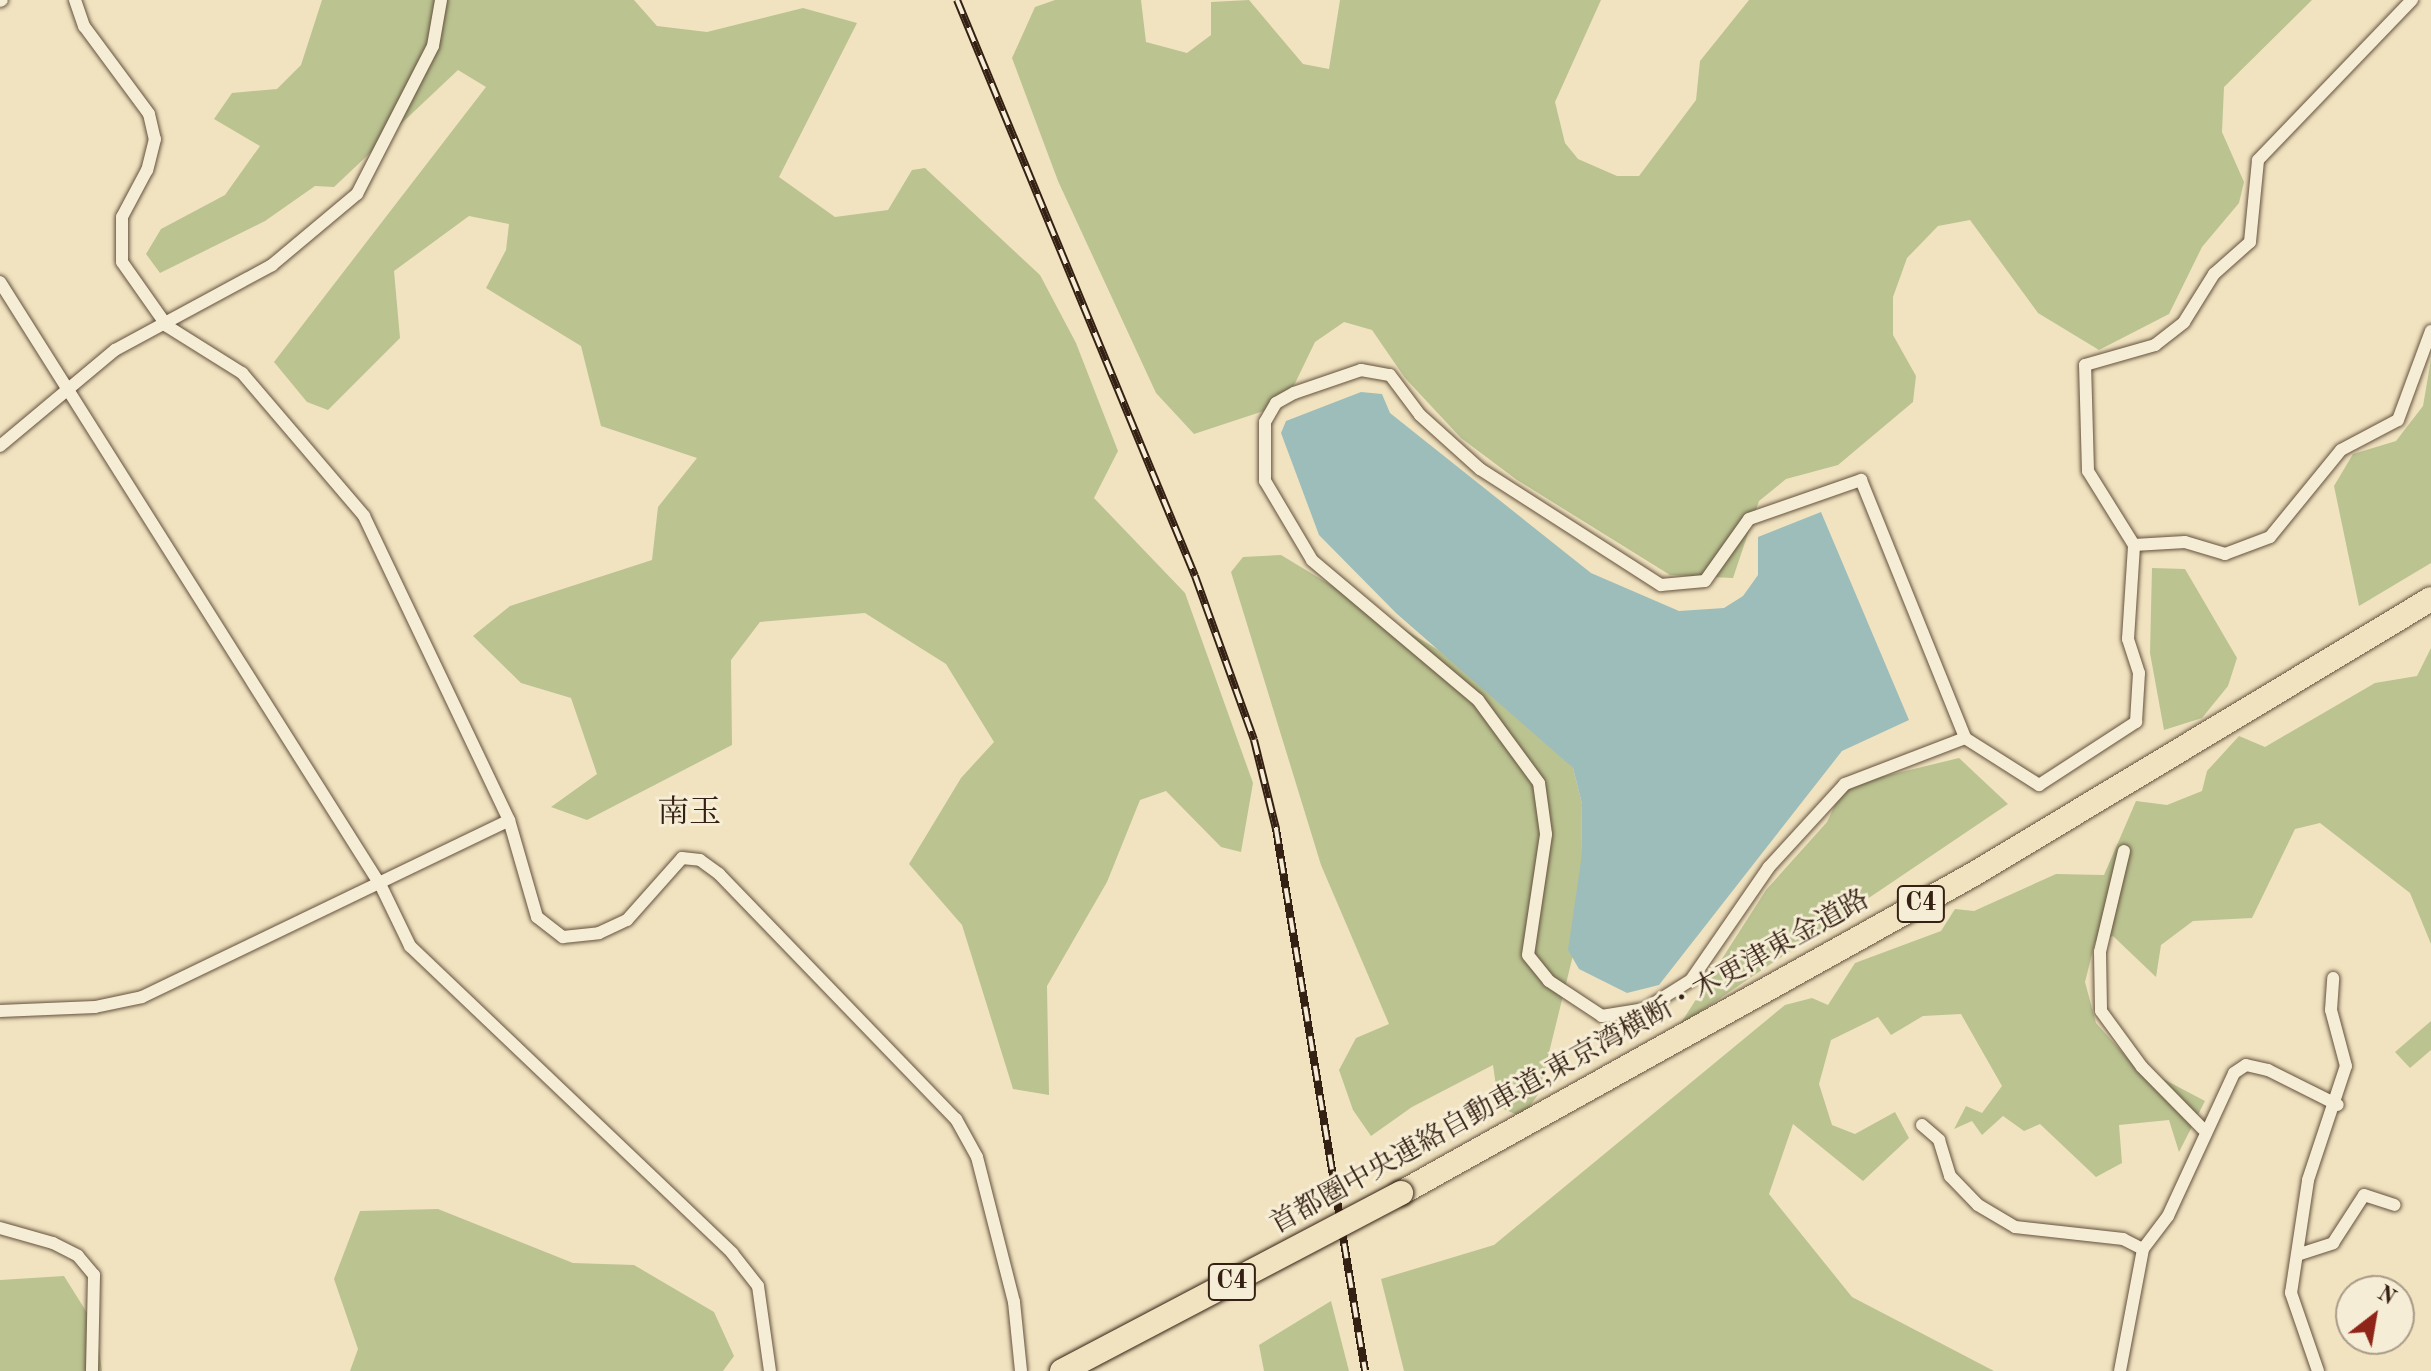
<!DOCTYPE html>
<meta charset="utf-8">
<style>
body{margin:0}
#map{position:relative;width:2431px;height:1371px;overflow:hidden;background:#f1e3c0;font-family:"Old Standard TT","Noto Serif JP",serif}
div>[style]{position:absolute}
.green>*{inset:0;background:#bbc391}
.water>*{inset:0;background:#9dbdbb}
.roads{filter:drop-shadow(0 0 2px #64523e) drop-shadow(0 0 2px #64523e)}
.minor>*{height:12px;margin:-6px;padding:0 6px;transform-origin:6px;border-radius:6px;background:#f6edd6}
.motorway>*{height:24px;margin:-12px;padding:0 12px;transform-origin:12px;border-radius:12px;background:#f1e3c0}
.rail>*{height:8px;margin-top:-4px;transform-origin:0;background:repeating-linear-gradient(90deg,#f6edd6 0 15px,#352113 0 30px);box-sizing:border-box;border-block:2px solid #352113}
.bridges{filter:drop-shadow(0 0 2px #352113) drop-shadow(0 0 2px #352113)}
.motorway-bridge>*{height:24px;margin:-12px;padding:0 12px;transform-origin:12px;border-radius:12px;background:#f1e3c0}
span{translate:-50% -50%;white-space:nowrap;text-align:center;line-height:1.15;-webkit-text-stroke:6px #f6edd6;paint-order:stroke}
.shield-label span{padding:2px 6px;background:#f6edd6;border:2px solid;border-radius:6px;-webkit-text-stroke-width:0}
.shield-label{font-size:26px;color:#352113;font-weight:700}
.street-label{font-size:28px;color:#352113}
.quarter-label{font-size:32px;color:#352113}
.north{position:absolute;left:2335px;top:1275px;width:80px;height:80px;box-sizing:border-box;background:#f6edd6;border:2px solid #a99b88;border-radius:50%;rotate:31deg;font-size:22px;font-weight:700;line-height:32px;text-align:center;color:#352113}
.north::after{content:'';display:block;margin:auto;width:28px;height:36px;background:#8f2418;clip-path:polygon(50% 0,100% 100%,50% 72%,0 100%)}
</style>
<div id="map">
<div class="green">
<i style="clip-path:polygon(322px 0,634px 0,657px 26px,707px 32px,803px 8px,857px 23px,779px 177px,835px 217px,888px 210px,912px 170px,925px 168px,1040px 275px,1076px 343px,1118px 451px,1094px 498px,1185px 593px,1253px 783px,1241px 852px,1221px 847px,1166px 791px,1140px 800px,1107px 882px,1047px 986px,1049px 1095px,1013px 1089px,962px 925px,909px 864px,961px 778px,994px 742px,946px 664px,865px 613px,760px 622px,731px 660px,732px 745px,587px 820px,551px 807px,597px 774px,571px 698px,521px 683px,473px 636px,510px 606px,652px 560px,658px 507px,697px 458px,601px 426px,581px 346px,486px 288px,506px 250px,509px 224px,469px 216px,394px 271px,400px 338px,328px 410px,307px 402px,274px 362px,486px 87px,458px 70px,334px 187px,315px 186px,265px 221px,160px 273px,146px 254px,161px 229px,225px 195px,260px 146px,214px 119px,232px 93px,277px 89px,301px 65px)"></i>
<i style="clip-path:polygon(1055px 0,1141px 0,1146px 42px,1187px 53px,1211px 35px,1211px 2px,1249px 0,1303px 64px,1329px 69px,1340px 0,1601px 0,1555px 102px,1565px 143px,1578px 159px,1617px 176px,1639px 176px,1696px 100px,1700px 61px,1749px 0,2312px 0,2224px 87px,2222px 132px,2244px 182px,2239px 203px,2202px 247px,2169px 314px,2099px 350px,2038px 313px,1970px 220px,1938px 226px,1907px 258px,1893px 297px,1893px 335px,1916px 376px,1913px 402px,1838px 465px,1786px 479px,1759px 501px,1733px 578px,1670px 575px,1517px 480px,1461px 438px,1405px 378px,1372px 330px,1344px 322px,1315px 342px,1285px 404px,1194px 434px,1156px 393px,1058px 181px,1012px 58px,1035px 7px)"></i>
<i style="clip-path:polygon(2431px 359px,2431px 563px,2359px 606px,2334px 486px,2353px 454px,2396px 441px,2423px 406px)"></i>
<i style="clip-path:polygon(1281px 555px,1500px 687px,1573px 768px,1582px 804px,1580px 927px,1539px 1093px,1522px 1117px,1499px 1107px,1493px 1065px,1412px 1107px,1371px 1136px,1353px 1110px,1339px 1070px,1356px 1038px,1389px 1024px,1321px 865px,1231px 572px,1243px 557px)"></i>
<i style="clip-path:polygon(2152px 568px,2185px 569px,2237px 658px,2228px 686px,2202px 718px,2164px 730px,2150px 653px)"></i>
<i style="clip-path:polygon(2431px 648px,2431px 944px,2410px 893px,2320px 823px,2295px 829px,2252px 918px,2193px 921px,2161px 945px,2156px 977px,2113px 936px,2095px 942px,2085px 982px,2096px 1023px,2131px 1062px,2205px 1101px,2179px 1152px,2169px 1120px,2119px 1125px,2122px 1163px,2096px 1177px,2040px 1124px,2024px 1131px,2003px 1116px,1982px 1135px,1972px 1121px,1954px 1129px,1966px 1106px,1982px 1113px,2002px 1086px,1961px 1014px,1923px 1016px,1891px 1035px,1878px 1017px,1831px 1040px,1819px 1084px,1832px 1125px,1855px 1134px,1895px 1112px,1909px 1138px,1863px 1181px,1793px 1124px,1769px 1194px,1852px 1297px,1994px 1371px,1404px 1371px,1381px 1279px,1494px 1245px,1785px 1005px,1812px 998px,1828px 1005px,1855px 963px,1941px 931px,1955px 909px,1974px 911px,2056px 874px,2104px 875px,2136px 801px,2167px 805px,2202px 791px,2207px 771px,2239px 736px,2265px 747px,2375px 683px,2417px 676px)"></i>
<i style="clip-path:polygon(1959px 758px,2008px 804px,1679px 1026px,1766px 890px,1827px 822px,1847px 779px,1885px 776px)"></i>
<i style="clip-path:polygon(2431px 1021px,2431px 1050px,2410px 1068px,2395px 1052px)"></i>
<i style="clip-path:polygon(438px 1209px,573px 1263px,634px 1265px,714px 1312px,734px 1356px,723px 1371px,350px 1371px,358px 1349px,334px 1279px,360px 1211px)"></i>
<i style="clip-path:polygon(64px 1276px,96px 1327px,102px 1371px,0 1371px,0 1280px)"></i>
<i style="clip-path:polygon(1331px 1301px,1349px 1371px,1264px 1371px,1259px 1345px)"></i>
</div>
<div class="water">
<i style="clip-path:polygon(1361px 392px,1382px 394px,1390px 413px,1591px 573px,1679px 611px,1724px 608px,1743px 596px,1758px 575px,1758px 537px,1821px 512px,1909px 720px,1842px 751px,1659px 985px,1627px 993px,1579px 969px,1568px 950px,1581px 861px,1582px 804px,1573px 768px,1396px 613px,1319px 535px,1281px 433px,1286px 421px)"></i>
</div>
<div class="roads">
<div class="minor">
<i style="left:75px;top:0;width:28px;rotate:71deg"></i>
<i style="left:84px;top:26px;width:109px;rotate:53.5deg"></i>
<i style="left:149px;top:114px;width:26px;rotate:77deg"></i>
<i style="left:155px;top:139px;width:32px;rotate:104deg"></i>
<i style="left:147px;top:170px;width:53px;rotate:118deg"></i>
<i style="left:122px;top:217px;width:45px;rotate:90deg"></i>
<i style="left:122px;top:262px;width:78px;rotate:54.9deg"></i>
<i style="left:167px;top:326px;width:89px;rotate:32.1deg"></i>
<i style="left:242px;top:373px;width:188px;rotate:49.5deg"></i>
<i style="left:364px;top:516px;width:337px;rotate:64.5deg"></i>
<i style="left:509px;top:820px;width:101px;rotate:73.9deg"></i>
<i style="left:537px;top:917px;width:33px;rotate:38deg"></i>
<i style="left:563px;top:937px;width:36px;rotate:-6deg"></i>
<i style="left:599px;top:933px;width:31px;rotate:-25deg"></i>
<i style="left:627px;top:920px;width:83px;rotate:-48.4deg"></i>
<i style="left:682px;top:858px;width:18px;rotate:6deg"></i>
<i style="left:700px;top:860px;width:24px;rotate:36deg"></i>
<i style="left:719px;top:874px;width:341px;rotate:46deg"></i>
<i style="left:956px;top:1119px;width:43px;rotate:61.1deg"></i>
<i style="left:977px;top:1157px;width:150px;rotate:75.7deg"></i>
<i style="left:1014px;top:1302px;width:69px;rotate:84.2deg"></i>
<i style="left:0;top:1px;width:2px;rotate:-27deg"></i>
<i style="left:0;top:282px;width:714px;rotate:57.76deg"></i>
<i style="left:381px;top:886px;width:67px;rotate:64.2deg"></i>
<i style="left:410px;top:946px;width:445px;rotate:43.6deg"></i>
<i style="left:732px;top:1253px;width:42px;rotate:51.8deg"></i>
<i style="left:758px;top:1286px;width:86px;rotate:82deg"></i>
<i style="left:0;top:446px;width:150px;rotate:-39.9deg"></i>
<i style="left:115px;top:350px;width:179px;rotate:-28.4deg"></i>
<i style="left:272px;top:265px;width:111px;rotate:-39.9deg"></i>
<i style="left:357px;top:194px;width:166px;rotate:-62.8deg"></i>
<i style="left:433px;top:46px;width:47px;rotate:-80.1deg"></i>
<i style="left:2134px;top:545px;width:51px;rotate:-3.4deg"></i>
<i style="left:2185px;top:542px;width:42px;rotate:16.7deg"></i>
<i style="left:2225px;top:554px;width:48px;rotate:-20.7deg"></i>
<i style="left:2270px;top:537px;width:112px;rotate:-50.8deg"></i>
<i style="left:2341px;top:450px;width:64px;rotate:-27.8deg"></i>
<i style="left:2398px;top:420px;width:95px;rotate:-69.7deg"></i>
<i style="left:1965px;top:738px;width:129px;rotate:159deg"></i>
<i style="left:1845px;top:784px;width:113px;rotate:132.5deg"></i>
<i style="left:1769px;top:867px;width:137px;rotate:124.6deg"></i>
<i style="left:1691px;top:980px;width:54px;rotate:147.8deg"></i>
<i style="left:1645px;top:1009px;width:44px;rotate:170.8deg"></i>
<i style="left:1602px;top:1016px;width:64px;rotate:-146.6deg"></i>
<i style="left:1549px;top:981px;width:33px;rotate:-129deg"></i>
<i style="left:1528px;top:955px;width:122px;rotate:-81.5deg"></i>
<i style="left:1546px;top:834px;width:51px;rotate:-97.8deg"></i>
<i style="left:1539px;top:783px;width:103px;rotate:-126.3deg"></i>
<i style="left:1478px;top:700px;width:217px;rotate:-139.9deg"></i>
<i style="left:1312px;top:560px;width:92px;rotate:-120.7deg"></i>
<i style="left:1265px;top:481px;width:59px;rotate:-90deg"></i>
<i style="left:1265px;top:422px;width:22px;rotate:-60deg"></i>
<i style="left:1276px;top:403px;width:21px;rotate:-29deg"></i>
<i style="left:1294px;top:393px;width:71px;rotate:-18.9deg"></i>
<i style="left:1361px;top:370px;width:29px;rotate:10deg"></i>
<i style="left:1390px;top:375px;width:50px;rotate:53.1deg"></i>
<i style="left:1420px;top:415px;width:81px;rotate:42deg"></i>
<i style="left:1480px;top:469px;width:215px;rotate:32.7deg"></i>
<i style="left:1661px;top:585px;width:44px;rotate:-5.2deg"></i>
<i style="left:1705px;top:581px;width:76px;rotate:-54.6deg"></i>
<i style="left:1749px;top:519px;width:119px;rotate:-19.2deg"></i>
<i style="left:1861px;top:480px;width:278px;rotate:68deg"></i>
<i style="left:1965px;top:738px;width:88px;rotate:32.4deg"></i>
<i style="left:2039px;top:785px;width:116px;rotate:-33deg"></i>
<i style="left:2136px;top:722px;width:49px;rotate:-86.5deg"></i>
<i style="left:2139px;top:673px;width:36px;rotate:-108deg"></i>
<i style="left:2128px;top:639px;width:94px;rotate:-86.3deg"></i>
<i style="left:2134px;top:545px;width:87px;rotate:-121.9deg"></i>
<i style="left:2088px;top:471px;width:106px;rotate:-91.6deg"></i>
<i style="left:2085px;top:365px;width:73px;rotate:-15.9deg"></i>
<i style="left:2155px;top:345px;width:37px;rotate:-38deg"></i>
<i style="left:2184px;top:322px;width:57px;rotate:-58deg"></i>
<i style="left:2214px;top:274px;width:48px;rotate:-41.6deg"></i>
<i style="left:2250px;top:242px;width:82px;rotate:-84.4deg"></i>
<i style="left:2258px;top:160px;width:222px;rotate:-46.1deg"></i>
<i style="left:2124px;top:851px;width:104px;rotate:103.4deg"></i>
<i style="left:2100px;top:952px;width:59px;rotate:89deg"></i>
<i style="left:2101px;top:1011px;width:69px;rotate:53.8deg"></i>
<i style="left:2142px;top:1067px;width:87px;rotate:45.5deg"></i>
<i style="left:0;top:1011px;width:95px;rotate:-2.4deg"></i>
<i style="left:95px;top:1007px;width:48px;rotate:-12deg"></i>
<i style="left:142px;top:997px;width:407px;rotate:-25.7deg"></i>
<i style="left:1922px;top:1125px;width:23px;rotate:41deg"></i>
<i style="left:1939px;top:1140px;width:38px;rotate:73deg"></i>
<i style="left:1950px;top:1176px;width:40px;rotate:46deg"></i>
<i style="left:1978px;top:1205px;width:43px;rotate:30.7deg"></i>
<i style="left:2015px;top:1227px;width:109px;rotate:6.3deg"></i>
<i style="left:2123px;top:1239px;width:22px;rotate:27deg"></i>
<i style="left:0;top:1228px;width:55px;rotate:15.8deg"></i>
<i style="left:53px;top:1243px;width:28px;rotate:27deg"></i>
<i style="left:78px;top:1256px;width:25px;rotate:50deg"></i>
<i style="left:94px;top:1275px;width:96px;rotate:91.2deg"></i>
<i style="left:2300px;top:1254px;width:35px;rotate:-18deg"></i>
<i style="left:2333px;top:1243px;width:57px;rotate:-57.1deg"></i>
<i style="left:2364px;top:1195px;width:32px;rotate:18deg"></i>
<i style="left:2120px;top:1371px;width:124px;rotate:-79.3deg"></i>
<i style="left:2143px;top:1249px;width:41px;rotate:-52.9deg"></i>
<i style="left:2168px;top:1216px;width:157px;rotate:-65.2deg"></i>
<i style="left:2234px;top:1073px;width:14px;rotate:-34deg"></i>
<i style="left:2246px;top:1065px;width:23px;rotate:13deg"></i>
<i style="left:2268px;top:1070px;width:78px;rotate:26.6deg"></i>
<i style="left:2318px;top:1371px;width:83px;rotate:-109.1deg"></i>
<i style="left:2291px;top:1293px;width:114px;rotate:-81.4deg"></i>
<i style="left:2308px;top:1180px;width:120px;rotate:-71.6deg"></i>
<i style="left:2346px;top:1066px;width:58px;rotate:-105deg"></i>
<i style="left:2331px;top:1010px;width:32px;rotate:-86deg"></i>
</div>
<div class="motorway">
<i style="left:1401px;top:1193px;width:656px;rotate:-29.11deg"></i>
<i style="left:1974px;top:874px;width:533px;rotate:-31.04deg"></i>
</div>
</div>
<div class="rail">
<i style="left:957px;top:0;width:623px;rotate:67.55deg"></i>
<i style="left:1195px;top:576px;width:174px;rotate:70.2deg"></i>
<i style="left:1254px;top:740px;width:92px;rotate:76.1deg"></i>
<i style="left:1276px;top:829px;width:549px;rotate:80.67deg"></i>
</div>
<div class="bridges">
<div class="motorway-bridge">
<i style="left:1062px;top:1371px;width:383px;rotate:-27.7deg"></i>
</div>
</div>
<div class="shield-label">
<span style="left:1921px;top:904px">C4</span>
<span style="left:1232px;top:1282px">C4</span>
</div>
<div class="street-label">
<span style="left:1570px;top:1063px;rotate:-29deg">首都圏中央連絡自動車道;東京湾横断・木更津東金道路</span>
</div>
<div class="quarter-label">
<span style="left:689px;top:814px">南玉</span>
</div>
<div class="north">N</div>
</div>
